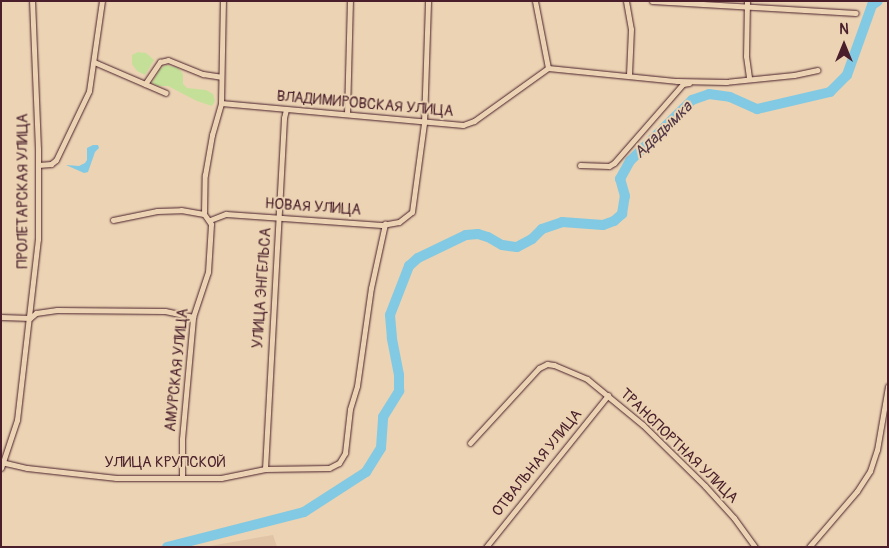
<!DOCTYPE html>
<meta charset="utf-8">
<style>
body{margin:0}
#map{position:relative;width:889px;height:548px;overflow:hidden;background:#ebd3b3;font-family:Pangolin,sans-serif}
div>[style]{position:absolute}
.built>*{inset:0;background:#e1c4a5}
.green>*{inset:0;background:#c4e098}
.water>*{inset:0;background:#82c9e3}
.river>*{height:10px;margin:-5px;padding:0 5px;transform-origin:5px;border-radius:5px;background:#82c9e3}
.roads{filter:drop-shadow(0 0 1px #4a1f2b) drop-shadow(0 0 1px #4a1f2b)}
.minor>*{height:5px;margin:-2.5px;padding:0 2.5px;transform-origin:2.5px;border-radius:2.5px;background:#ebd3b3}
span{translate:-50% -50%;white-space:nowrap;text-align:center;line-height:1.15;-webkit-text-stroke:4px #ebd3b3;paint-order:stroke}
.street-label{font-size:15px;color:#4a1f2b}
.water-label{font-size:16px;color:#523847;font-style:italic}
.frame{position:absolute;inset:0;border:2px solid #4a1f2b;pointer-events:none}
.north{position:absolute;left:819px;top:20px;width:50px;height:50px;-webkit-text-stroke:4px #ebd3b3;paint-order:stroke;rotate:0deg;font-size:14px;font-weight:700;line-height:20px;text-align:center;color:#4a1f2b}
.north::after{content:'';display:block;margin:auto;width:18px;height:22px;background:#4a1f2b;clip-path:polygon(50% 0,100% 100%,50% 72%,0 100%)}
</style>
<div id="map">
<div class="built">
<i style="clip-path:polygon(273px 535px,277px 547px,204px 547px)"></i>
</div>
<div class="green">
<i style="clip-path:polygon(138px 52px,146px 53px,154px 60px,145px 75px,137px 71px,132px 64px,132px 55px)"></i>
<i style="clip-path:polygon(166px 65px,178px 68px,183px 74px,183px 84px,187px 88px,206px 90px,213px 94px,215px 101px,212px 106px,197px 101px,168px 86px,158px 86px,152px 83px,160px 69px)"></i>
</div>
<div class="water">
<i style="clip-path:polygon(93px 145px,98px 145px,99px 148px,95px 152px,88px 172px,84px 173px,66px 165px,79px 166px,85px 163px,87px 160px,87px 148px)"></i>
</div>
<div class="river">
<i style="left:167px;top:547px;width:141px;rotate:-14.3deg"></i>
<i style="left:304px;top:512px;width:74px;rotate:-32.8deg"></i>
<i style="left:366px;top:472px;width:28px;rotate:-58deg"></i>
<i style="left:381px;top:448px;width:31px;rotate:-86deg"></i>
<i style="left:383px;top:417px;width:31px;rotate:-58deg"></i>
<i style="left:399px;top:391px;width:16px;rotate:-90deg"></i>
<i style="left:399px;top:375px;width:38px;rotate:-101deg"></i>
<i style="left:392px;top:338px;width:23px;rotate:-95deg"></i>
<i style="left:390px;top:315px;width:53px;rotate:-68.8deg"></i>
<i style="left:409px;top:266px;width:12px;rotate:-42deg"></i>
<i style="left:418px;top:258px;width:53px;rotate:-25.6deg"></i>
<i style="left:466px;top:235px;width:12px;rotate:-5deg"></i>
<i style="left:478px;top:234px;width:10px;rotate:17deg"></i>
<i style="left:488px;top:237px;width:16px;rotate:30deg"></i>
<i style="left:502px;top:245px;width:15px;rotate:8deg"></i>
<i style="left:517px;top:247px;width:17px;rotate:-28deg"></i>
<i style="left:532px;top:239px;width:14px;rotate:-45deg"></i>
<i style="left:542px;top:229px;width:21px;rotate:-19deg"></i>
<i style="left:562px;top:222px;width:41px;rotate:4.2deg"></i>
<i style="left:603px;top:225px;width:12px;rotate:-20deg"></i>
<i style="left:614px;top:221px;width:11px;rotate:-41deg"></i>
<i style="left:622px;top:214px;width:18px;rotate:-81deg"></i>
<i style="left:625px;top:196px;width:18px;rotate:-106deg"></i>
<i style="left:620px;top:179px;width:21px;rotate:-61deg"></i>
<i style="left:630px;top:161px;width:87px;rotate:-44.5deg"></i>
<i style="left:692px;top:100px;width:18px;rotate:-19deg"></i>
<i style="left:709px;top:94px;width:21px;rotate:8deg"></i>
<i style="left:730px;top:97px;width:30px;rotate:24deg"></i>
<i style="left:757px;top:109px;width:75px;rotate:-13.1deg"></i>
<i style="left:830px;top:92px;width:24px;rotate:-45deg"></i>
<i style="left:847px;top:75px;width:74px;rotate:-70.3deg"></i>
<i style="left:872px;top:5px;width:7px;rotate:-34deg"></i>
</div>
<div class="roads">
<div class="minor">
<i style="left:535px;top:1px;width:68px;rotate:79deg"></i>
<i style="left:626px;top:1px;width:28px;rotate:80deg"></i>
<i style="left:631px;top:29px;width:46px;rotate:92.5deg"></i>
<i style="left:652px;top:1px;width:204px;rotate:3.4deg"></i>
<i style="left:747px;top:1px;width:55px;rotate:91deg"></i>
<i style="left:746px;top:56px;width:22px;rotate:82deg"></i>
<i style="left:94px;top:62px;width:78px;rotate:23.3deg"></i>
<i style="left:145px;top:84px;width:27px;rotate:-56deg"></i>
<i style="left:160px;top:62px;width:8px;rotate:-14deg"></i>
<i style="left:168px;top:60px;width:38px;rotate:22deg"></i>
<i style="left:203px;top:74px;width:18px;rotate:9deg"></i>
<i style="left:221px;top:103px;width:243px;rotate:5.2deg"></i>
<i style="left:463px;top:125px;width:12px;rotate:-20deg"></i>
<i style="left:474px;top:121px;width:91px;rotate:-35.6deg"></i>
<i style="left:548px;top:68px;width:130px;rotate:5.8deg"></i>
<i style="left:677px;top:81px;width:49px;rotate:1.2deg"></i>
<i style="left:726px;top:82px;width:68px;rotate:-5.9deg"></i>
<i style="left:794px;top:75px;width:24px;rotate:-12deg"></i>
<i style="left:347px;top:114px;width:113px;rotate:-88.5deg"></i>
<i style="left:38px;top:165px;width:13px;rotate:-4deg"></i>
<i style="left:51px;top:164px;width:6px;rotate:-39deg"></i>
<i style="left:56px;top:160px;width:76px;rotate:-64.4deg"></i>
<i style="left:89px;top:91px;width:91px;rotate:-81.8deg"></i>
<i style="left:580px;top:165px;width:29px;rotate:2deg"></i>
<i style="left:609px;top:166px;width:6px;rotate:-31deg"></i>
<i style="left:614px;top:163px;width:105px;rotate:-48.9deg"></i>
<i style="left:683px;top:84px;width:6px;rotate:-9deg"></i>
<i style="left:113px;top:220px;width:45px;rotate:-11.6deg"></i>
<i style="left:157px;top:211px;width:24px;rotate:-2deg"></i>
<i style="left:181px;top:210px;width:23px;rotate:10deg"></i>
<i style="left:210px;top:220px;width:17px;rotate:-21deg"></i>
<i style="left:226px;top:214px;width:156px;rotate:4deg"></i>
<i style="left:382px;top:225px;width:17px;rotate:-10deg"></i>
<i style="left:399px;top:222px;width:16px;rotate:-38deg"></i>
<i style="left:412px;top:212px;width:90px;rotate:-82.3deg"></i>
<i style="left:424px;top:123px;width:122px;rotate:-88.1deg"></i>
<i style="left:1px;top:317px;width:29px;rotate:2deg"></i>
<i style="left:30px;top:318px;width:8px;rotate:-40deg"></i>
<i style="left:36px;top:313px;width:21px;rotate:-8deg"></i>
<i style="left:57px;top:310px;width:108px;rotate:0.5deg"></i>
<i style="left:165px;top:311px;width:29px;rotate:12deg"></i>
<i style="left:470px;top:443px;width:102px;rotate:-47.4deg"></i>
<i style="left:539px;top:368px;width:9px;rotate:-27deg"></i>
<i style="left:547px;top:364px;width:7px;rotate:8deg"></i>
<i style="left:554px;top:365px;width:36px;rotate:23deg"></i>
<i style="left:587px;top:379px;width:72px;rotate:39.4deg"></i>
<i style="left:643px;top:425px;width:87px;rotate:44.5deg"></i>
<i style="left:705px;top:486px;width:43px;rotate:47.8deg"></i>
<i style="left:734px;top:518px;width:36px;rotate:54deg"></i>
<i style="left:1px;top:462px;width:27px;rotate:13deg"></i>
<i style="left:27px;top:468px;width:90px;rotate:6.4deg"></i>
<i style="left:116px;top:478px;width:105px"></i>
<i style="left:221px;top:478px;width:45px;rotate:-11.6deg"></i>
<i style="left:265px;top:469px;width:64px;rotate:-0.9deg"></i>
<i style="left:329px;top:468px;width:11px;rotate:-27deg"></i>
<i style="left:339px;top:463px;width:12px;rotate:-59deg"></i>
<i style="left:345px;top:453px;width:44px;rotate:-83.5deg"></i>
<i style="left:350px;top:409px;width:24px;rotate:-73deg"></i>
<i style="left:357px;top:386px;width:99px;rotate:-81.9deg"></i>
<i style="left:371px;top:288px;width:66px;rotate:-77.7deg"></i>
<i style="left:1px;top:468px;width:51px;rotate:-71.6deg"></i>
<i style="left:17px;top:420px;width:182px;rotate:-83.4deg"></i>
<i style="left:38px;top:239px;width:90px;rotate:-90deg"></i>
<i style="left:38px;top:149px;width:148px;rotate:-92.3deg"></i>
<i style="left:265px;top:469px;width:352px;rotate:-86.9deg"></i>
<i style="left:284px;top:118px;width:9px;rotate:-77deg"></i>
<i style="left:182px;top:477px;width:38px;rotate:-90deg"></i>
<i style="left:182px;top:439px;width:122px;rotate:-84.8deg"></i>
<i style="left:193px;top:317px;width:47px;rotate:-71.6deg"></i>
<i style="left:208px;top:272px;width:48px;rotate:-86.4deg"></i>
<i style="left:211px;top:224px;width:12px;rotate:-125deg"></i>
<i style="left:204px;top:214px;width:39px;rotate:-89deg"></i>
<i style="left:205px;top:175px;width:41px;rotate:-80.1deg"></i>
<i style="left:212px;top:135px;width:33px;rotate:-74deg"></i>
<i style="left:221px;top:103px;width:102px;rotate:-88.9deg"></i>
<i style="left:486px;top:547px;width:195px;rotate:-51.2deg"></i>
<i style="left:809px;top:547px;width:74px;rotate:-49.4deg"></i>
<i style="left:857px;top:491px;width:24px;rotate:-57deg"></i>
<i style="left:870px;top:471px;width:22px;rotate:-72deg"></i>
<i style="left:877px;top:450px;width:65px;rotate:-80.2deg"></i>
</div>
</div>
<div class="street-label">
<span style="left:365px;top:104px;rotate:5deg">ВЛАДИМИРОВСКАЯ УЛИЦА</span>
<span style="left:23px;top:191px;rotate:-90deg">ПРОЛЕТАРСКАЯ УЛИЦА</span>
<span style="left:313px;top:207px;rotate:4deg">НОВАЯ УЛИЦА</span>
<span style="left:262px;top:288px;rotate:-86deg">УЛИЦА ЭНГЕЛЬСА</span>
<span style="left:177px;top:370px;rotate:-84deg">АМУРСКАЯ УЛИЦА</span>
<span style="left:679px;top:446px;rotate:44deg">ТРАНСПОРТНАЯ УЛИЦА</span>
<span style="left:165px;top:463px">УЛИЦА КРУПСКОЙ</span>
<span style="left:537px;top:463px;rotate:-51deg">ОТВАЛЬНАЯ УЛИЦА</span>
</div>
<div class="water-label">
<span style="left:663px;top:130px;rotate:-44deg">Ададымка</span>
</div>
<div class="frame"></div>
<div class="north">N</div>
</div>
